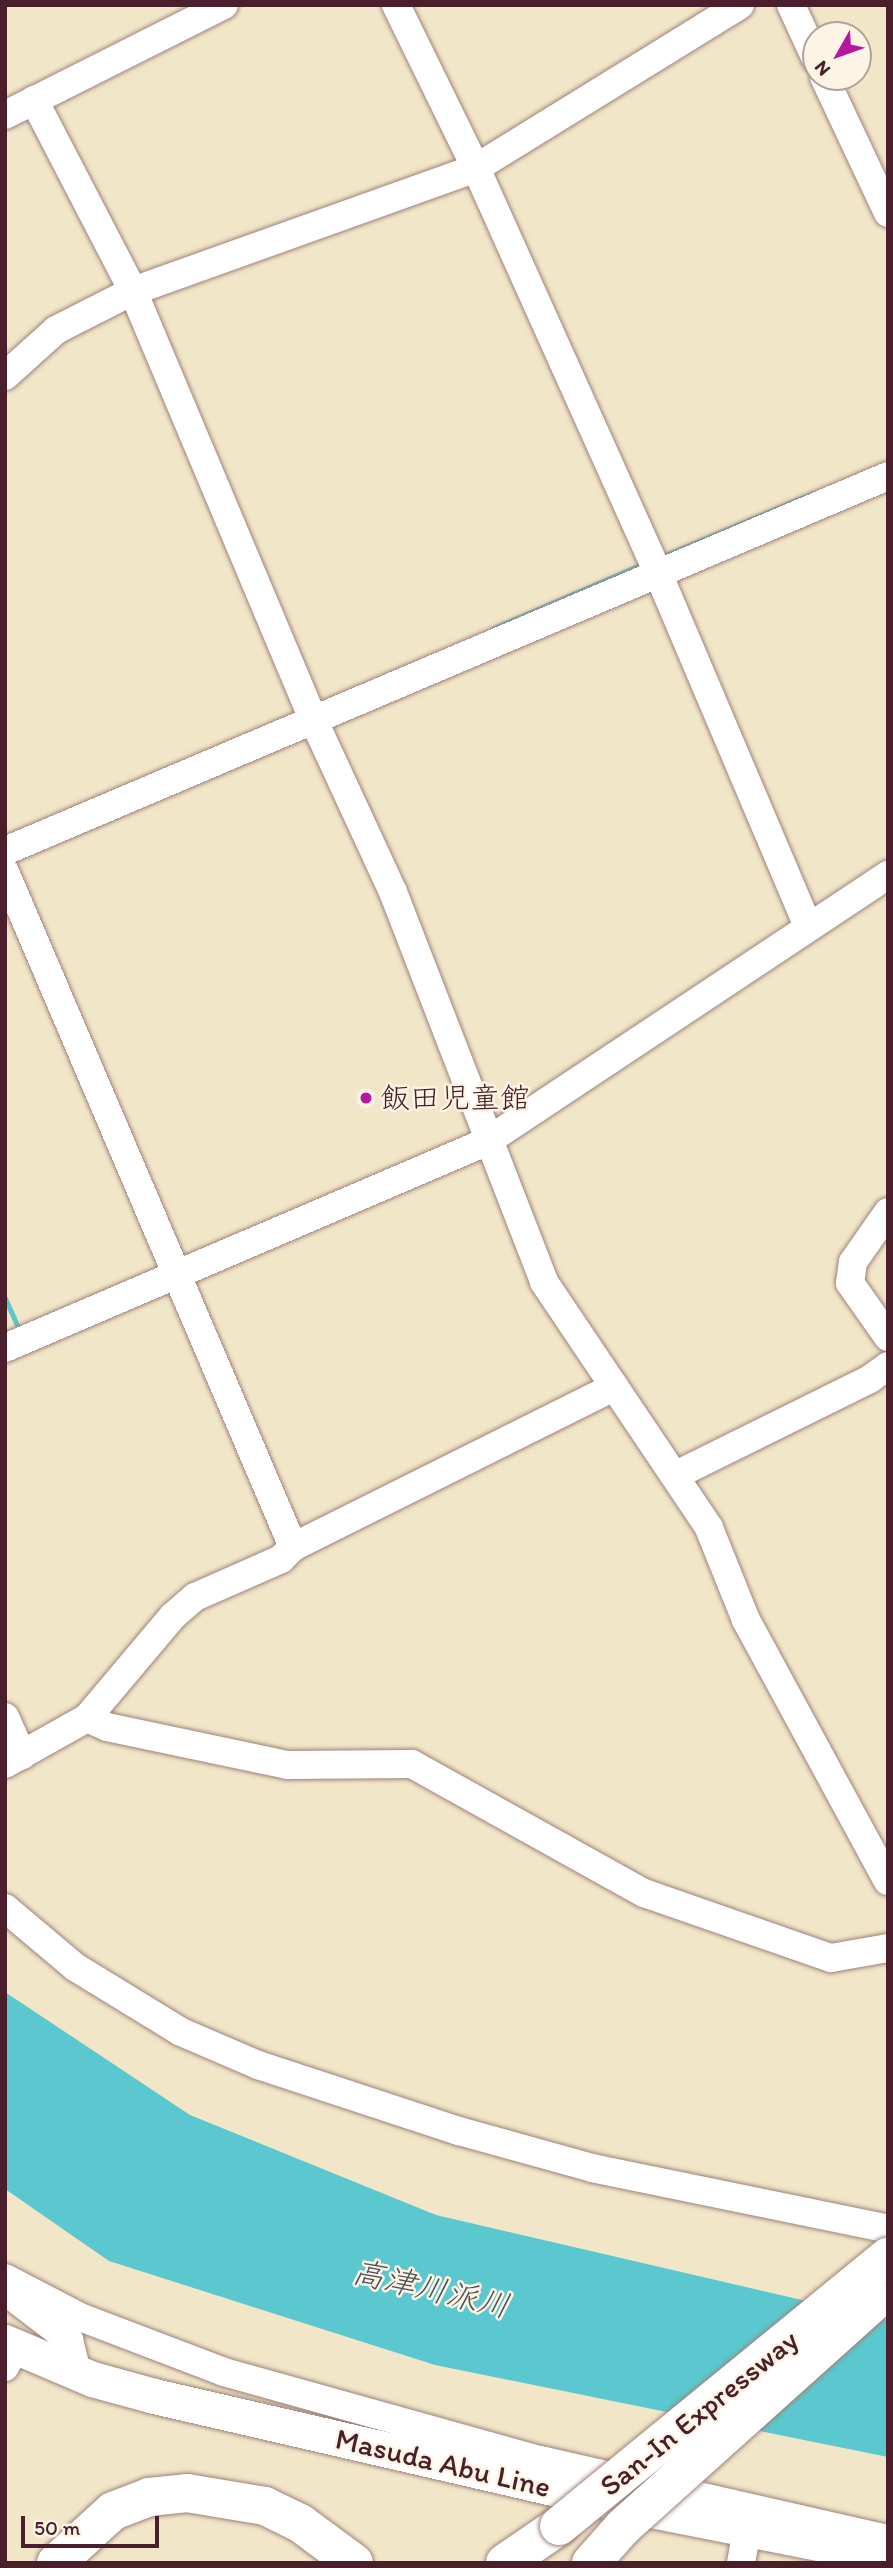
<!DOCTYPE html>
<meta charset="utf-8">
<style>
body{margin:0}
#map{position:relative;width:893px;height:2568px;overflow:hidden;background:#f2e6c9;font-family:Itim,"Klee One",sans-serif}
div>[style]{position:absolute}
.water>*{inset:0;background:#5bc8cf}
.stream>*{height:5px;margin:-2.5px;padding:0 2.5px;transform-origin:2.5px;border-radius:2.5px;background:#5bc8cf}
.roads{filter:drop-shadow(0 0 2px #9e827a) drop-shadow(0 0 2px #9e827a)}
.minor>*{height:28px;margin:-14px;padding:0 14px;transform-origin:14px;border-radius:14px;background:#fff}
.major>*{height:35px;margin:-17.5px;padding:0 17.5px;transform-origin:17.5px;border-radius:17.5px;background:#fff}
.highway>*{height:38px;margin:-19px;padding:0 19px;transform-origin:19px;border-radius:19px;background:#fff}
.bridges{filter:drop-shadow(0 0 2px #9e827a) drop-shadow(0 0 2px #9e827a)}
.highway-bridge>*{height:38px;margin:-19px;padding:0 19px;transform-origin:19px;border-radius:19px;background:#fff}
.dots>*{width:19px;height:19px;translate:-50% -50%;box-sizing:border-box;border:4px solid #fcf5e5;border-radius:50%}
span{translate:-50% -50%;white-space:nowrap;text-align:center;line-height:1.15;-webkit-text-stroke:5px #fcf5e5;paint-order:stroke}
.poi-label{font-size:30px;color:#4a1f2b}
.left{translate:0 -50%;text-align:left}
.street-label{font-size:30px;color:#4a1f2b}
.water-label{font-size:32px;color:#4f525c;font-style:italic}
.frame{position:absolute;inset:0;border:7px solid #4a1f2b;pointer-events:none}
.north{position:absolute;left:802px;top:21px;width:70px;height:70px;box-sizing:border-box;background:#fcf5e5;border:2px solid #b59f9b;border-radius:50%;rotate:230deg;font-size:19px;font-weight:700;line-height:28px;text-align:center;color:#4a1f2b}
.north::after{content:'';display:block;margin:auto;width:24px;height:32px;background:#b5179e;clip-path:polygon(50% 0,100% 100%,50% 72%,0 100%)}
.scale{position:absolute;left:21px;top:2516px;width:138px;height:32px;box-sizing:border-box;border:4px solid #4a1f2b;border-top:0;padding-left:9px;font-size:21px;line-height:24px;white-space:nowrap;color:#4a1f2b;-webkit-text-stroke:5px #fcf5e5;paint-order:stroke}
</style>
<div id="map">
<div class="water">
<i style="clip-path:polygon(5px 1992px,190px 2115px,436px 2215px,888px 2320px,888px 2457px,435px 2365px,109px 2261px,5px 2189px)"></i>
</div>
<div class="stream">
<i style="left:661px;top:557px;width:165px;rotate:-22.8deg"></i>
<i style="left:494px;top:628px;width:164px;rotate:-23.3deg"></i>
<i style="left:5px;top:1298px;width:34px;rotate:66deg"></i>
<i style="left:19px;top:1329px;width:5px;rotate:158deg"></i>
</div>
<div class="roads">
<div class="minor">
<i style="left:396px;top:5px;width:182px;rotate:63.9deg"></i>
<i style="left:476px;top:168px;width:444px;rotate:65.8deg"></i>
<i style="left:658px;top:573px;width:384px;rotate:67deg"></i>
<i style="left:791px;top:5px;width:60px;rotate:65.2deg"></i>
<i style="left:824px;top:77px;width:150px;rotate:64.8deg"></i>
<i style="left:34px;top:100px;width:215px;rotate:62.6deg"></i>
<i style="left:133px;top:291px;width:467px;rotate:67.2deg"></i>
<i style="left:314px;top:721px;width:188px;rotate:65.2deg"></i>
<i style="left:393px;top:892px;width:418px;rotate:68.8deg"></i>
<i style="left:544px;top:1282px;width:296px;rotate:56.1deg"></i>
<i style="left:709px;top:1528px;width:99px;rotate:68.1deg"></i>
<i style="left:746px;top:1620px;width:297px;rotate:61.5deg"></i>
<i style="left:5px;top:115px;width:245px;rotate:-26.7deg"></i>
<i style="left:5px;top:376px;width:69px;rotate:-42deg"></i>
<i style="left:56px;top:330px;width:86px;rotate:-26.9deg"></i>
<i style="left:133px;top:291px;width:364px;rotate:-19.7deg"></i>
<i style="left:476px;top:168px;width:310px;rotate:-31.7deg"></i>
<i style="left:5px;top:851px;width:959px;rotate:-23.01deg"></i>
<i style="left:5px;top:872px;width:734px;rotate:66.89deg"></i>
<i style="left:888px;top:1212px;width:61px;rotate:125deg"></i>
<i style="left:853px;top:1262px;width:21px;rotate:98deg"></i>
<i style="left:850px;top:1283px;width:66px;rotate:54.9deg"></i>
<i style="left:5px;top:1348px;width:523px;rotate:-23.18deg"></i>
<i style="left:486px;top:1142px;width:483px;rotate:-33.6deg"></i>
<i style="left:676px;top:1475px;width:216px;rotate:-26.3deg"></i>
<i style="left:870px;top:1379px;width:22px;rotate:-36deg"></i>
<i style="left:5px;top:1717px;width:42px;rotate:65.9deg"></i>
<i style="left:87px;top:1718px;width:22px;rotate:24deg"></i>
<i style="left:107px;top:1727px;width:185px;rotate:11.9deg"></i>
<i style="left:288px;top:1765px;width:124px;rotate:-0.5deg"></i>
<i style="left:412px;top:1764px;width:265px;rotate:29.1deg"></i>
<i style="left:644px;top:1893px;width:198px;rotate:19.2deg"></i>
<i style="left:831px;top:1958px;width:58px;rotate:-10deg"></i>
<i style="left:5px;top:1764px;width:94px;rotate:-29.3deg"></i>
<i style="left:87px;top:1718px;width:133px;rotate:-49.9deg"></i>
<i style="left:173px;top:1616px;width:29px;rotate:-41deg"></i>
<i style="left:195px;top:1597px;width:94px;rotate:-23.8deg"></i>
<i style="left:281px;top:1559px;width:17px;rotate:-45deg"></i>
<i style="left:293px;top:1547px;width:359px;rotate:-26.5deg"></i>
<i style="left:5px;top:1908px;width:92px;rotate:40.1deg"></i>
<i style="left:75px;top:1967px;width:124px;rotate:31.5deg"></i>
<i style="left:181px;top:2032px;width:84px;rotate:23.2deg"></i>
<i style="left:258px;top:2065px;width:212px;rotate:18.2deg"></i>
<i style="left:459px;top:2131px;width:138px;rotate:15.5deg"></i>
<i style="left:592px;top:2168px;width:302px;rotate:11.6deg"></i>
<i style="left:5px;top:2278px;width:85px;rotate:27.5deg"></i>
<i style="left:80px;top:2317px;width:154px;rotate:20.9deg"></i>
<i style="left:224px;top:2372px;width:328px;rotate:15.6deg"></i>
<i style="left:540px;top:2460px;width:357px;rotate:12.8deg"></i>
<i style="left:5px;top:2291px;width:81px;rotate:37.4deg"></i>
<i style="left:69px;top:2340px;width:34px;rotate:76deg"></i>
<i style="left:5px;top:2367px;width:21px;rotate:-62deg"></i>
<i style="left:741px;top:2563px;width:36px;rotate:-80deg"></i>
</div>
<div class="major">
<i style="left:5px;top:2342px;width:95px;rotate:23deg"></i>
<i style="left:92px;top:2379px;width:64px;rotate:15.3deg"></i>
<i style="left:154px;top:2396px;width:490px;rotate:13deg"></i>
<i style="left:631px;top:2506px;width:262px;rotate:11.2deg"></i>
</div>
<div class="highway">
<i style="left:56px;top:2563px;width:77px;rotate:-42.4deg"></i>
<i style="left:113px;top:2511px;width:39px;rotate:-21deg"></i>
<i style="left:149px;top:2497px;width:38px;rotate:-6deg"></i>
<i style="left:187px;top:2493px;width:79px;rotate:9.5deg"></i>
<i style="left:265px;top:2506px;width:39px;rotate:26deg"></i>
<i style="left:300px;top:2523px;width:67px;rotate:36.5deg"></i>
<i style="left:505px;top:2563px;width:65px;rotate:-34.4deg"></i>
</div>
</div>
<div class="bridges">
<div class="highway-bridge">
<i style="left:559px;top:2526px;width:425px;rotate:-39.3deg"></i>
<i style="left:591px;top:2563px;width:48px;rotate:-48.4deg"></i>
<i style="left:623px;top:2527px;width:340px;rotate:-41.9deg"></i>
</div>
</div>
<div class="dots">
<i style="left:366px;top:1098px;background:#b5179e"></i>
</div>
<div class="poi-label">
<span class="left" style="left:380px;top:1098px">飯田児童館</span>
</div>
<div class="street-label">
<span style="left:699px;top:2413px;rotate:-39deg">San-In Expressway</span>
<span style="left:443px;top:2463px;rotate:13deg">Masuda Abu Line</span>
</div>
<div class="water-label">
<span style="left:431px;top:2289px;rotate:13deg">高津川派川</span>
</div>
<div class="frame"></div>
<div class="north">N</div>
<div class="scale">50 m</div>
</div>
